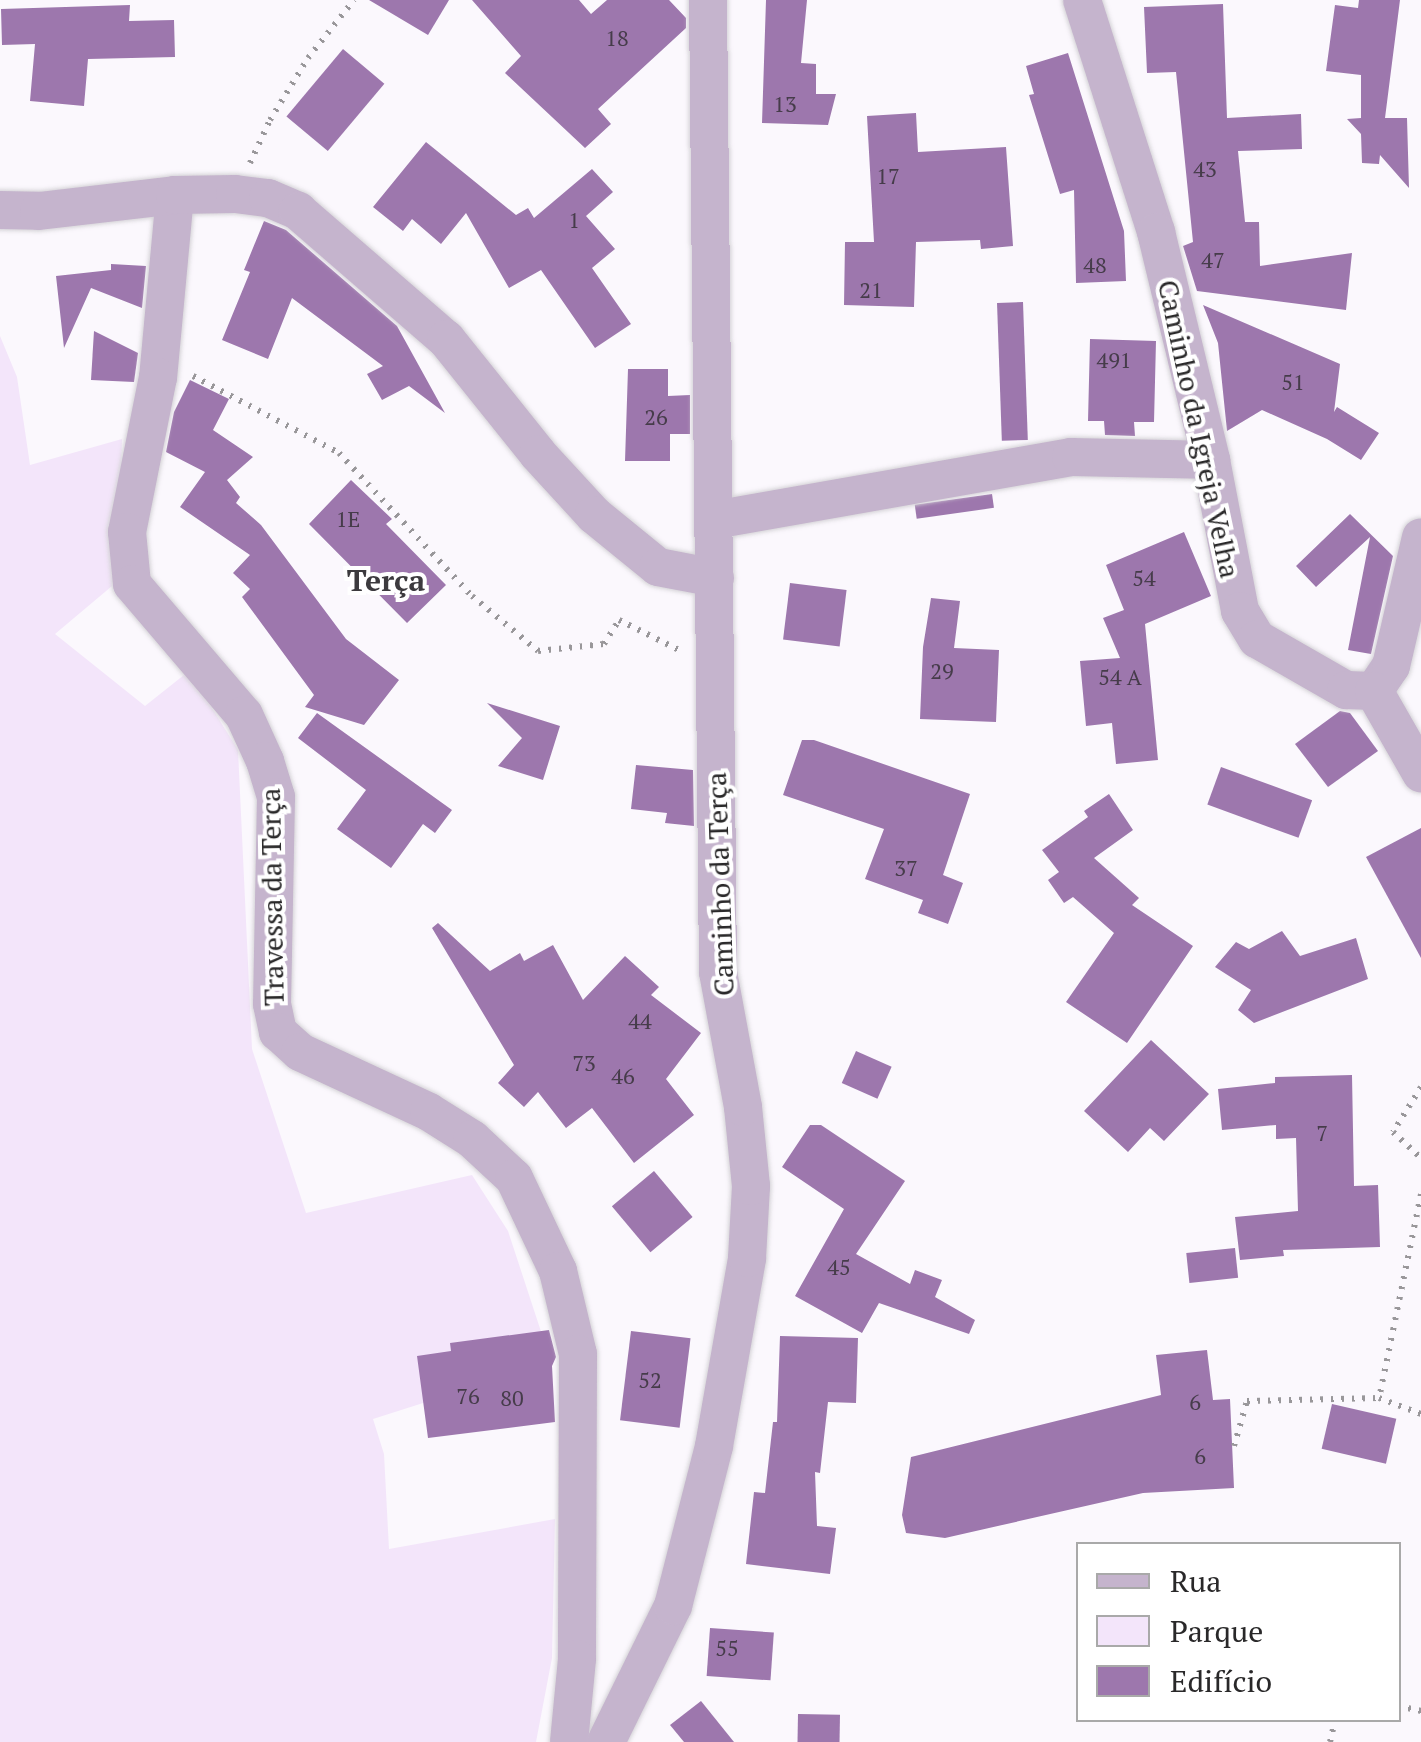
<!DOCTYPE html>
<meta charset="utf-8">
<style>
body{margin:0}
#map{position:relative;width:1421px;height:1742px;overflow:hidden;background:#fbf8fd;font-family:"PT Serif",serif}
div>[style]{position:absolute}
.green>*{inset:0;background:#f3e5fa}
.building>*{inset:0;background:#9d77ad;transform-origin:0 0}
.path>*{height:6px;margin-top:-3px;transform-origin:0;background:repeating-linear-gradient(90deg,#99979a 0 2.5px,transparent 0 10.5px)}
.roads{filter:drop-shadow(0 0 2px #d5d3d7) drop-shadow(0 0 2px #d5d3d7)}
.minor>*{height:38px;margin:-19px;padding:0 19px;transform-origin:19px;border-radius:19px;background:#c5b4cd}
span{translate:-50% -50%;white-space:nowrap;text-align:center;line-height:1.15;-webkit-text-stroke:8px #fff;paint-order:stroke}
.number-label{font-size:22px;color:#463c4a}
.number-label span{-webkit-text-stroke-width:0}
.street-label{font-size:28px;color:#292829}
.neighbourhood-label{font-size:30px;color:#3c3a3e;font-weight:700}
.legend{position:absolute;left:1076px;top:1542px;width:325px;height:180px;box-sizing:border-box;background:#fff;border:2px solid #a9a9a9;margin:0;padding:12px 18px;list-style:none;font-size:30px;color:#292829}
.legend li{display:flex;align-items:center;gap:20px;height:50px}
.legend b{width:50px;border:2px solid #a9a9a9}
</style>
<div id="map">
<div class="green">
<i style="clip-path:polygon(0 336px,17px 377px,30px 465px,122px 439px,118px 581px,55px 634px,145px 706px,189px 671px,238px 750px,252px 1049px,306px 1213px,472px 1175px,508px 1231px,551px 1362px,373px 1419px,384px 1454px,389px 1549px,555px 1519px,552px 1658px,536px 1742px,0 1742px)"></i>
</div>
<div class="building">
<i style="clip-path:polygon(369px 0,449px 0,428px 35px)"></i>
<i style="clip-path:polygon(472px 0,579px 0,591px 14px,607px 0,669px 0,686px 18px,686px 28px,598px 109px,611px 124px,585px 148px,505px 73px,521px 56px)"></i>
<i style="clip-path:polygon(766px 0,807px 0,801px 63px,816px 64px,816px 94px,836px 94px,828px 125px,762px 123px)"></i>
<i style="clip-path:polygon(1359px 0,1400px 0,1385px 118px,1407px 118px,1409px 188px,1380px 155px,1379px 164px,1362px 163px,1361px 134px,1347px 119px,1361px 118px,1361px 75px,1326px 71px,1335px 5px,1358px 8px)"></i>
<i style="clip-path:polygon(1223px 4px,1227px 118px,1301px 114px,1302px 149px,1238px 151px,1245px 222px,1259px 222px,1260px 266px,1352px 253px,1346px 310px,1197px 291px,1183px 246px,1193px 242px,1176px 72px,1147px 73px,1144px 7px)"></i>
<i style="clip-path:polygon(130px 5px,129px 21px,174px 20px,175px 57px,88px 59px,84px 106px,30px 101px,35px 44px,2px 45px,1px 9px)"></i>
<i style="left:343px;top:49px;width:54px;height:88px;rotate:40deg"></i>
<i style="clip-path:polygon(1068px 53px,1124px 231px,1126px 281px,1076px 283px,1074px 190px,1060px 194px,1029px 95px,1034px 94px,1026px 66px)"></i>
<i style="clip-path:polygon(916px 113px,918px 152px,1006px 147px,1013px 246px,981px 249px,980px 240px,916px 242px,914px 307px,844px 305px,845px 242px,874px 242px,867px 116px)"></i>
<i style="clip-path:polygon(426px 142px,516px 215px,528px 208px,534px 218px,592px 169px,613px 192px,586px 216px,615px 249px,592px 268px,631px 324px,595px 348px,541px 270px,509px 288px,466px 213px,441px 244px,412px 219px,403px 231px,373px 207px)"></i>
<i style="clip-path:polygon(264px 221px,286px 230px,397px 326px,445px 413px,409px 386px,382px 400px,367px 374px,383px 366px,292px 298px,268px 359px,222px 340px,250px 272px,244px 270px)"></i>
<i style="clip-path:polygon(111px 264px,146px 266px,142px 308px,91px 288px,64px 348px,56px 276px,111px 270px)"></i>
<i style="left:1023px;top:302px;width:138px;height:26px;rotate:88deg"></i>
<i style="clip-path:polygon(1203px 305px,1340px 364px,1334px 412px,1337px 407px,1379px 433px,1361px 460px,1327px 439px,1262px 410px,1227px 431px,1218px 343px)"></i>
<i style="clip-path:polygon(94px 331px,138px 353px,134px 382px,91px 380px)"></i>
<i style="clip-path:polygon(1090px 339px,1156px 341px,1154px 422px,1134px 422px,1135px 436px,1105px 435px,1104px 421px,1088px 421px)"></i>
<i style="clip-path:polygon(628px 369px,668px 369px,668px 396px,690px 395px,690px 434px,670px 434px,670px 461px,625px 461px)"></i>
<i style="clip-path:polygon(190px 380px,229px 399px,213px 430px,253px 457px,227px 480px,240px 497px,236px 503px,261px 525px,346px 639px,399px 680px,364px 725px,305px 707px,314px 695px,242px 597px,250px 589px,233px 573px,250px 555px,180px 507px,205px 472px,166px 452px,174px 412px)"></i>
<i style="clip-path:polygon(351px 480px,392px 519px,386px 524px,446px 585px,407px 623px,309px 524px)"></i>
<i style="left:992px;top:494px;width:14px;height:78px;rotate:82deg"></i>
<i style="clip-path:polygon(1350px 514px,1393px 556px,1371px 654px,1348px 650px,1370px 537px,1316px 587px,1296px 566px)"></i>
<i style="clip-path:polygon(1184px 532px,1211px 596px,1145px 624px,1158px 760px,1116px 764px,1112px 723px,1086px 726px,1080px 661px,1120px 658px,1103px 618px,1124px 610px,1106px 565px)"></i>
<i style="left:790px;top:583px;width:57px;height:57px;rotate:7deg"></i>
<i style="clip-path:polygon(931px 598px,960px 601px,954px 648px,999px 650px,996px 722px,920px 719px,923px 647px)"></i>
<i style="clip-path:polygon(487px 703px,560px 726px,543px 780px,498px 766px,522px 738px)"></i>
<i style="clip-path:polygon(1340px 711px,1350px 713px,1378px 751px,1328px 787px,1295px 744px)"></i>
<i style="clip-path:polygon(317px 713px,452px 810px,435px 833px,423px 824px,391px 868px,337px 829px,366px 790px,298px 738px)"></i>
<i style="clip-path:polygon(802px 740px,814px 740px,970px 794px,943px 875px,963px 883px,948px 924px,918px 913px,923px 900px,865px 879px,884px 829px,783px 795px)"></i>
<i style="clip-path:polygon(636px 765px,693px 770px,694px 826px,665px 823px,667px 813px,631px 809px)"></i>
<i style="left:1221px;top:767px;width:97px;height:40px;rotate:20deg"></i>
<i style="clip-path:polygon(1109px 794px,1133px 830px,1094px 858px,1139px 898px,1132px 905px,1193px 946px,1127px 1043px,1066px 1002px,1114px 933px,1073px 897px,1064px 903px,1048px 880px,1059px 872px,1042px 850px,1088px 817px,1084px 811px)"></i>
<i style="clip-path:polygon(1421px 828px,1421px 958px,1366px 857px)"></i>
<i style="clip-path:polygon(438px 923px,490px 971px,520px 953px,524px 961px,553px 945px,583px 1000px,625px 956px,659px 987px,651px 995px,701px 1033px,666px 1079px,694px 1115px,634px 1163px,592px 1108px,566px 1128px,538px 1092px,524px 1107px,498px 1083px,514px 1065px,432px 928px)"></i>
<i style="clip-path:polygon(1282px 931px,1300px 956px,1356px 938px,1368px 979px,1254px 1023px,1238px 1010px,1251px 990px,1215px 967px,1236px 942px,1249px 949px)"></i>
<i style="clip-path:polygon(1151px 1040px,1209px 1094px,1164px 1141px,1150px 1128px,1128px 1152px,1084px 1111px)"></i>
<i style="left:856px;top:1051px;width:39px;height:35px;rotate:24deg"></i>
<i style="clip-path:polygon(1352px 1075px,1354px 1186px,1378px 1185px,1380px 1247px,1283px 1250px,1284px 1256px,1240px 1260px,1235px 1217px,1298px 1211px,1296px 1138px,1276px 1139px,1276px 1125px,1222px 1130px,1218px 1089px,1275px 1083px,1275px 1077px)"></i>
<i style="clip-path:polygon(810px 1125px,821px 1125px,905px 1181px,856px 1254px,910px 1284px,915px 1270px,942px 1280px,935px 1297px,975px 1320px,969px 1334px,879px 1303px,862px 1333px,795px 1296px,844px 1209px,782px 1167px)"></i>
<i style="left:654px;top:1171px;width:60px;height:55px;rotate:50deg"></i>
<i style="left:1235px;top:1248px;width:30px;height:49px;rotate:84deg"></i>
<i style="clip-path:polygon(549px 1330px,556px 1357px,552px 1366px,555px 1422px,428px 1438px,417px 1356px,451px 1351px,450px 1343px)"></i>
<i style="left:631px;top:1331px;width:60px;height:90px;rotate:7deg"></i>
<i style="clip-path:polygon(780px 1336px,858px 1338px,856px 1403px,828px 1402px,820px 1473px,815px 1472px,817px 1526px,836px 1528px,830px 1574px,746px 1564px,754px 1492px,765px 1493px,773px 1422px,777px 1422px)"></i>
<i style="clip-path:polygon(1207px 1350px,1213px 1400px,1230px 1399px,1234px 1488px,1143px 1493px,945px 1538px,906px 1533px,902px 1515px,911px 1457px,1161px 1395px,1156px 1355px)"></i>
<i style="left:1332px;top:1404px;width:66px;height:46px;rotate:13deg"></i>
<i style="left:710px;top:1628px;width:64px;height:48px;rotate:4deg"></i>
<i style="clip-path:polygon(701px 1701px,734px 1742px,684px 1742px,670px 1725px)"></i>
<i style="left:798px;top:1714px;width:42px;height:28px;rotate:1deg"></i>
</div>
<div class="path">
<i style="left:250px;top:163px;width:47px;rotate:-65.1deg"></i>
<i style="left:270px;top:120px;width:73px;rotate:-58.5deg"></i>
<i style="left:308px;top:58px;width:74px;rotate:-51.6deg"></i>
<i style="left:193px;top:376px;width:165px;rotate:27.8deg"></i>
<i style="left:339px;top:453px;width:195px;rotate:47.1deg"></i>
<i style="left:472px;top:596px;width:86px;rotate:39.8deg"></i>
<i style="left:538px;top:651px;width:66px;rotate:-6.1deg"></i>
<i style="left:604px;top:644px;width:28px;rotate:-58deg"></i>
<i style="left:619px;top:620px;width:67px;rotate:26.6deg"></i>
<i style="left:1421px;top:1087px;width:53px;rotate:121.9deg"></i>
<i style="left:1393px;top:1132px;width:38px;rotate:43deg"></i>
<i style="left:1421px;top:1194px;width:208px;rotate:101.6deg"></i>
<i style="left:1379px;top:1398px;width:45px;rotate:20.9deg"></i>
<i style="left:1234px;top:1446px;width:47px;rotate:-73.9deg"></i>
<i style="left:1247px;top:1401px;width:132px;rotate:-1.3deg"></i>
<i style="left:1398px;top:1706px;width:24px;rotate:12deg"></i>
<i style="left:1330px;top:1742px;width:23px;rotate:-77deg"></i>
</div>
<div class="roads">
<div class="minor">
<i style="left:1082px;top:0;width:244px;rotate:72.3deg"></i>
<i style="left:1156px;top:232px;width:235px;rotate:76.4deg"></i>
<i style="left:1211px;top:460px;width:154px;rotate:79.1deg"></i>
<i style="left:1240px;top:611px;width:33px;rotate:59deg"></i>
<i style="left:1257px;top:639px;width:103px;rotate:29.8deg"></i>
<i style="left:1346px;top:690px;width:28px;rotate:2deg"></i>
<i style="left:175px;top:195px;width:183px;rotate:95.3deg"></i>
<i style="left:158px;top:377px;width:158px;rotate:101.3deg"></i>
<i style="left:127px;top:532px;width:52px;rotate:84.5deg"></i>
<i style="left:132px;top:584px;width:172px;rotate:49.5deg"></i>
<i style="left:244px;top:715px;width:51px;rotate:65.5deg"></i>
<i style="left:265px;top:761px;width:38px;rotate:73deg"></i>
<i style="left:276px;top:797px;width:207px;rotate:91.1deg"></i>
<i style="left:272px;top:1004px;width:29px;rotate:78deg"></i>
<i style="left:278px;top:1032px;width:30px;rotate:42deg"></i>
<i style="left:300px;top:1052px;width:142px;rotate:24.9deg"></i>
<i style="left:429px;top:1112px;width:51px;rotate:32.1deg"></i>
<i style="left:472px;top:1139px;width:57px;rotate:42.9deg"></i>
<i style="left:514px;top:1178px;width:103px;rotate:64.7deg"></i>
<i style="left:558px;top:1271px;width:85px;rotate:76.5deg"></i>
<i style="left:578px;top:1354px;width:305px;rotate:90.2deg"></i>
<i style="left:577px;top:1659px;width:83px;rotate:95.5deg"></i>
<i style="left:0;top:210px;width:39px;rotate:1deg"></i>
<i style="left:39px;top:211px;width:137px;rotate:-6.7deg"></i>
<i style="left:175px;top:195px;width:60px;rotate:-1deg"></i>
<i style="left:235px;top:194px;width:33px;rotate:7deg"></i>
<i style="left:268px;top:198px;width:33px;rotate:23deg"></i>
<i style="left:298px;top:211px;width:196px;rotate:40.9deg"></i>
<i style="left:446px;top:339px;width:147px;rotate:51.3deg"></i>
<i style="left:538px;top:454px;width:83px;rotate:47.4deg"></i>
<i style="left:594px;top:515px;width:82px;rotate:39.1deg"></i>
<i style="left:658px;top:567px;width:58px;rotate:10.9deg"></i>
<i style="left:714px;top:520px;width:363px;rotate:-10deg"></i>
<i style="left:1071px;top:457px;width:140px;rotate:1.2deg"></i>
<i style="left:1374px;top:691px;width:30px;rotate:-56deg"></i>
<i style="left:1391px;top:666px;width:132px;rotate:-76.9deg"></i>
<i style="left:1374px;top:691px;width:95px;rotate:60.2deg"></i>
<i style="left:606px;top:1742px;width:152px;rotate:-63.8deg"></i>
<i style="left:673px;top:1606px;width:165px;rotate:-75.6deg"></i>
<i style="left:714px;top:1446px;width:191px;rotate:-80deg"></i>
<i style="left:747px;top:1258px;width:72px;rotate:-86.8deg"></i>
<i style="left:751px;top:1186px;width:79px;rotate:-95.8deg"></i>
<i style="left:743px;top:1107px;width:137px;rotate:-100.5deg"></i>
<i style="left:718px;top:972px;width:972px;rotate:-90.59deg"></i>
</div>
</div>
<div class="number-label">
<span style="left:617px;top:38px">18</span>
<span style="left:785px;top:104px">13</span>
<span style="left:1205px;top:169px">43</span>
<span style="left:888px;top:176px">17</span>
<span style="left:574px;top:220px">1</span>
<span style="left:1213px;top:260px">47</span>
<span style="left:1095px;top:265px">48</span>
<span style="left:871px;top:290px">21</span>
<span style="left:1114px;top:360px">491</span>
<span style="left:1293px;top:382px">51</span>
<span style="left:656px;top:417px">26</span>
<span style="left:348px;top:519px">1E</span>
<span style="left:1144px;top:578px">54</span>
<span style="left:942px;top:671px">29</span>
<span style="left:1120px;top:677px">54 A</span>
<span style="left:906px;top:868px">37</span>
<span style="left:640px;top:1021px">44</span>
<span style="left:584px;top:1063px">73</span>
<span style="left:623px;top:1076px">46</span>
<span style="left:1322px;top:1133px">7</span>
<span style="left:839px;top:1267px">45</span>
<span style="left:650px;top:1380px">52</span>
<span style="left:468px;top:1396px">76</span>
<span style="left:512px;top:1398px">80</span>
<span style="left:1195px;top:1402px">6</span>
<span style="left:1200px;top:1456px">6</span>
<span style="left:727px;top:1648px">55</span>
</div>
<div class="street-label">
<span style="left:1199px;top:429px;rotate:78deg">Caminho da Igreja Velha</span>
<span style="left:720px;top:884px;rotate:-92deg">Caminho da Terça</span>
<span style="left:272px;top:897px;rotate:-91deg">Travessa da Terça</span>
</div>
<div class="neighbourhood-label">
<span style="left:386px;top:580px">Terça</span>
</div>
<ul class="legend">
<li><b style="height:12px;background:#c5b4cd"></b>Rua</li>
<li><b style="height:28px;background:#f3e5fa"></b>Parque</li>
<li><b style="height:28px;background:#9d77ad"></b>Edifício</li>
</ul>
</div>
